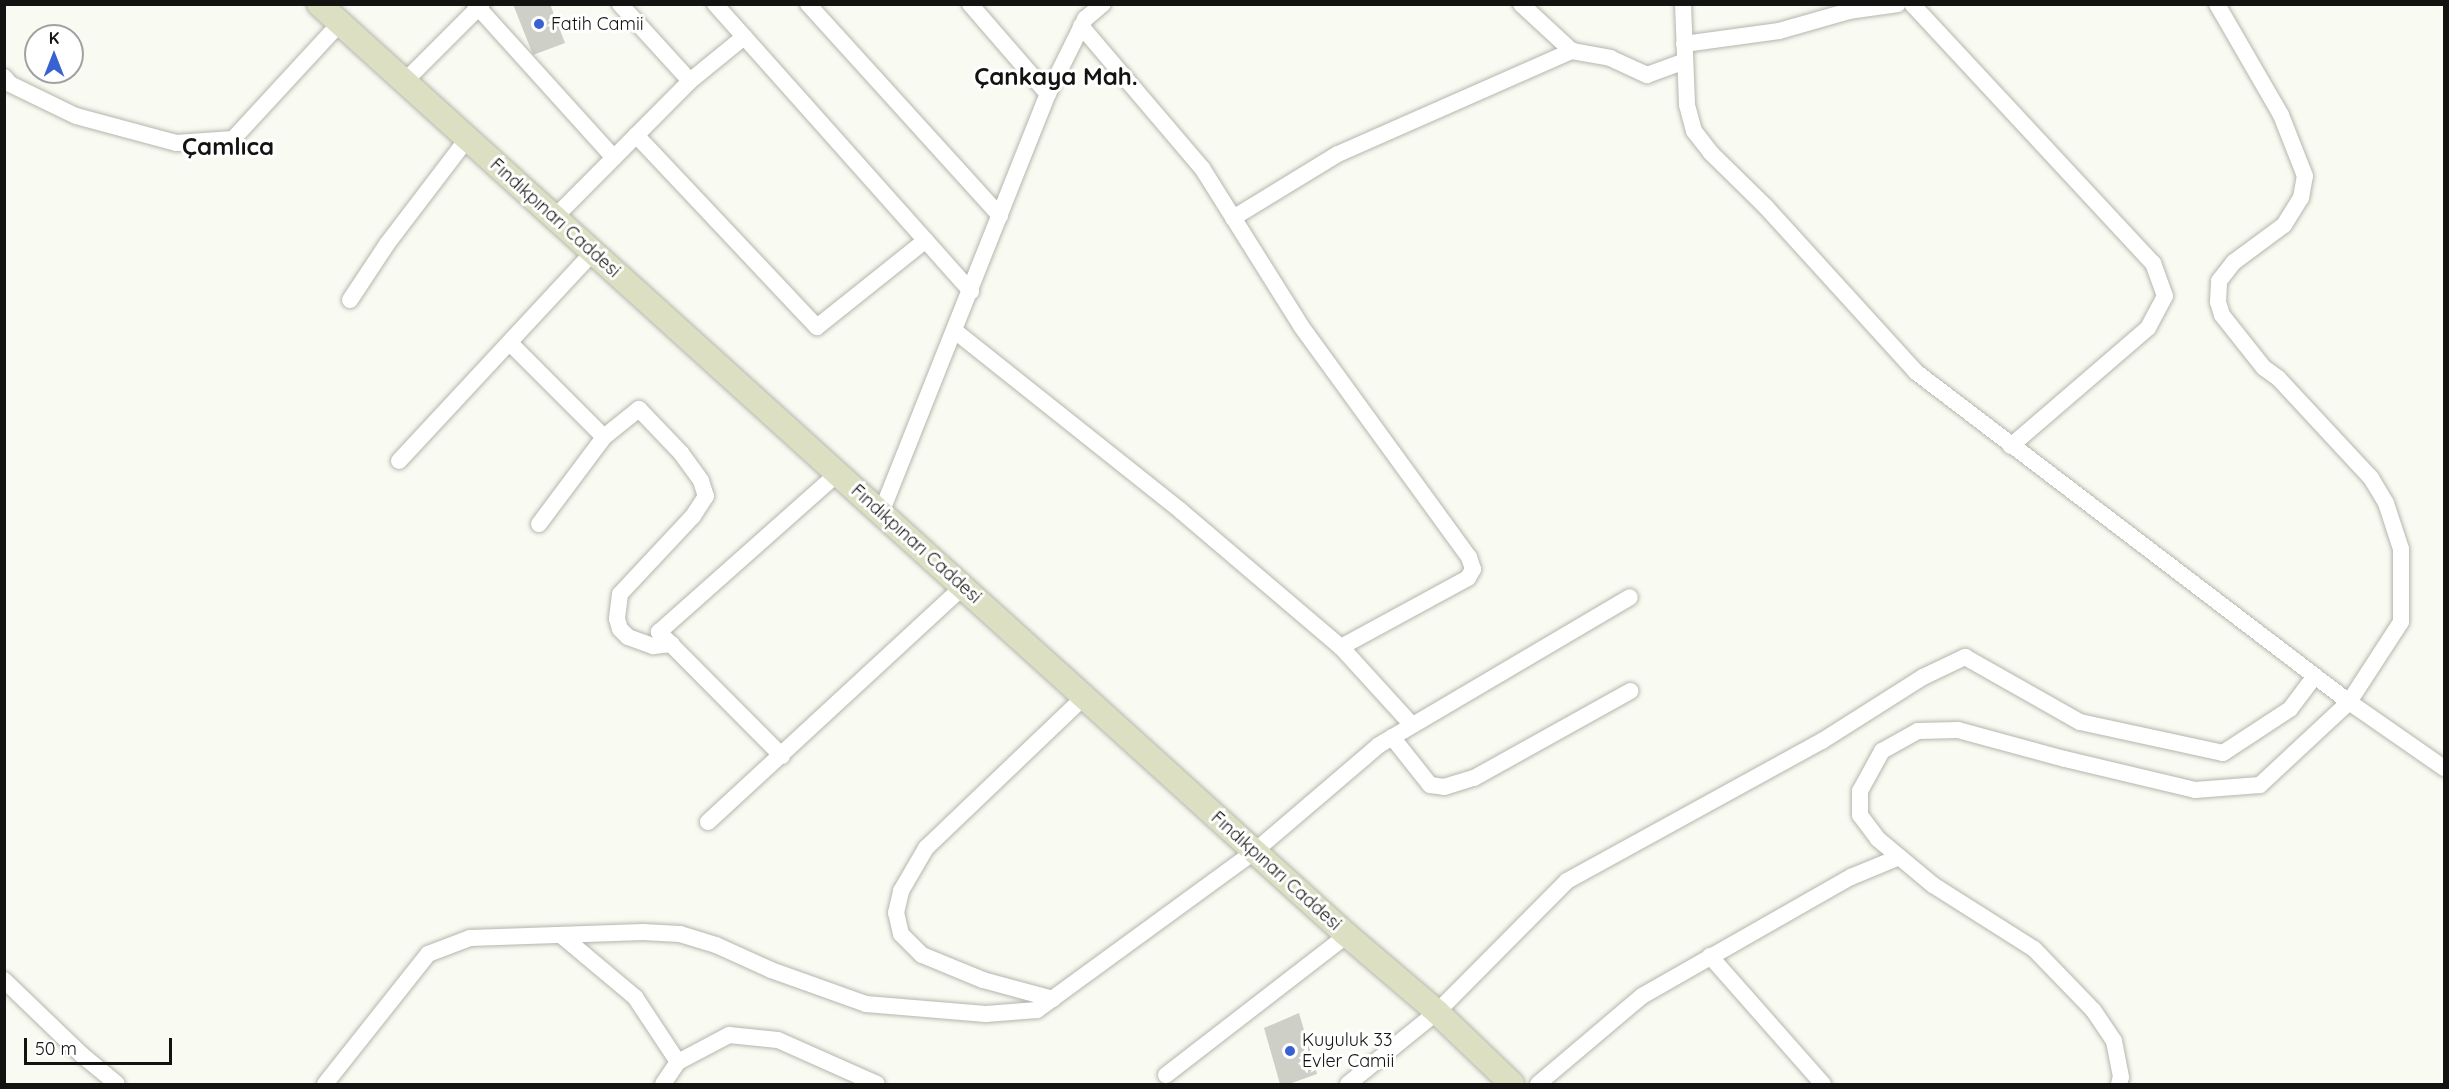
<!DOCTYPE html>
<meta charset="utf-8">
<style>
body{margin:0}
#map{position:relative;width:2449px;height:1089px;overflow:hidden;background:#f9fbf2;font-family:Quicksand,sans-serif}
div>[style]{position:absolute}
.building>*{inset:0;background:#cecfc7}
.roads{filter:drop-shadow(0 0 2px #b4b6ad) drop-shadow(0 0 2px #b4b6ad)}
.minor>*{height:16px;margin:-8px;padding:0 8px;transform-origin:8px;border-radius:8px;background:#fff}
.secondary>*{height:24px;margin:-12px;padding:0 12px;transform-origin:12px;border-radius:12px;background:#dcdfc2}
.dots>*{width:16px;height:16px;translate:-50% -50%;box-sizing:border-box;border:3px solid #fff;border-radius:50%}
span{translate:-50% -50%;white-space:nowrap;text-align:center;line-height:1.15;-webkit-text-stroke:6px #fff;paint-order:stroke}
.poi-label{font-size:18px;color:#131411}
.left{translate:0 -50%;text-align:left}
.street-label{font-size:18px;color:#131411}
.district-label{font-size:24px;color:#131411;font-weight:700}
.frame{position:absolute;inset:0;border:6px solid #131411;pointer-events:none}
.north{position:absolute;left:24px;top:24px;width:60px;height:60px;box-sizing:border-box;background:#fff;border:2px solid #a1a1a0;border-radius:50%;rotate:0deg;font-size:16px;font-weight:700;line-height:24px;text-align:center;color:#131411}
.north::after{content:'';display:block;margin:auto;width:21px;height:27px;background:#3861d2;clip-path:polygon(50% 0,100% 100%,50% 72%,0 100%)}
.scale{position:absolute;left:24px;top:1038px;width:148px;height:27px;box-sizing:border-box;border:3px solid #131411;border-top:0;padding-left:8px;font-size:18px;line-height:21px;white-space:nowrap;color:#131411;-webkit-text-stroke:4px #fff;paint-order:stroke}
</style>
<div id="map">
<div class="building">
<i style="clip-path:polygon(513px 4px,550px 4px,565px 43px,533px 55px)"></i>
<i style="clip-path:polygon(1299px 1013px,1317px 1074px,1289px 1084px,1280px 1084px,1264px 1028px)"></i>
</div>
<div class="roads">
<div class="minor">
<i style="left:475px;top:4px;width:207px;rotate:47.9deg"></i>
<i style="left:620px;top:4px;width:104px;rotate:47.7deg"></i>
<i style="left:715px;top:4px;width:385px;rotate:48.3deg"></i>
<i style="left:808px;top:4px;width:286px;rotate:47.8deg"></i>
<i style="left:970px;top:4px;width:119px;rotate:49.1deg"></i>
<i style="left:1521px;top:4px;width:69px;rotate:42.7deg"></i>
<i style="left:1572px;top:51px;width:39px;rotate:10deg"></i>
<i style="left:1610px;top:58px;width:41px;rotate:24.7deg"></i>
<i style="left:1647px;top:75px;width:40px;rotate:-20.2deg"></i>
<i style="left:1683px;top:4px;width:101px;rotate:87.7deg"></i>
<i style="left:1687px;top:105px;width:27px;rotate:75deg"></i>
<i style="left:1694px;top:131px;width:28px;rotate:52deg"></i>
<i style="left:1711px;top:153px;width:77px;rotate:44.5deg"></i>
<i style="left:1766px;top:207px;width:223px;rotate:47.7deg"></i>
<i style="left:1916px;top:372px;width:544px;rotate:37.31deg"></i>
<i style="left:2349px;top:702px;width:116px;rotate:34.8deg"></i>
<i style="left:1912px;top:4px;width:354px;rotate:47.1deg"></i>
<i style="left:2153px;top:263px;width:35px;rotate:70deg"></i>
<i style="left:2165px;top:296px;width:36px;rotate:118deg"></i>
<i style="left:2148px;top:328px;width:181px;rotate:139.3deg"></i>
<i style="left:1081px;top:26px;width:187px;rotate:49.6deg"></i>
<i style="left:1202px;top:168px;width:186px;rotate:57.9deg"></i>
<i style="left:1301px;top:326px;width:286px;rotate:54deg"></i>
<i style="left:1469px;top:557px;width:13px;rotate:72deg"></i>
<i style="left:1473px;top:569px;width:10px;rotate:119deg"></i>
<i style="left:1468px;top:578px;width:145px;rotate:151.5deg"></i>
<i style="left:1684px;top:44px;width:96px;rotate:-7.8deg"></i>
<i style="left:1779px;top:31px;width:73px;rotate:-15.9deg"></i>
<i style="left:1849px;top:11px;width:49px;rotate:-8.1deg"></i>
<i style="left:4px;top:77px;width:9px;rotate:49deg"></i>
<i style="left:10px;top:84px;width:73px;rotate:25.9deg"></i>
<i style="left:76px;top:116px;width:104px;rotate:15.1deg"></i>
<i style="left:176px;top:143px;width:57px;rotate:-4deg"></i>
<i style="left:233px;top:139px;width:156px;rotate:-47.3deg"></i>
<i style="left:404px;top:82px;width:110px;rotate:-45deg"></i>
<i style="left:636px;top:135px;width:264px;rotate:46.7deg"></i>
<i style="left:817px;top:327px;width:139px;rotate:-38.6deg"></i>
<i style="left:555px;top:217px;width:192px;rotate:-45.2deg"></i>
<i style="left:690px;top:81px;width:70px;rotate:-39.2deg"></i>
<i style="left:1233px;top:218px;width:123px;rotate:-31.4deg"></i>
<i style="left:1338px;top:154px;width:256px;rotate:-23.8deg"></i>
<i style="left:350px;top:300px;width:67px;rotate:-56.5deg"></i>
<i style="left:387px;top:244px;width:132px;rotate:-52.7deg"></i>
<i style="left:955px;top:331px;width:289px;rotate:38.5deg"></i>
<i style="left:1181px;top:511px;width:210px;rotate:40.4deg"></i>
<i style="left:1341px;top:647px;width:105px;rotate:47.7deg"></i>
<i style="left:510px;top:343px;width:133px;rotate:45deg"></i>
<i style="left:399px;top:461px;width:285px;rotate:-47.1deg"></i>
<i style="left:881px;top:513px;width:451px;rotate:-68.3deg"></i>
<i style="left:1048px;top:94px;width:84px;rotate:-63.7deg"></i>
<i style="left:1085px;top:19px;width:23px;rotate:-40deg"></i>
<i style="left:539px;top:524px;width:109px;rotate:-53.2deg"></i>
<i style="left:604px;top:437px;width:45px;rotate:-38.7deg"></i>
<i style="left:639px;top:409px;width:61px;rotate:46.3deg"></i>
<i style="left:681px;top:453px;width:34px;rotate:54deg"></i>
<i style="left:701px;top:481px;width:16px;rotate:72deg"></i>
<i style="left:706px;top:496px;width:24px;rotate:123deg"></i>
<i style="left:693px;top:516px;width:107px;rotate:133.1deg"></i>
<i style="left:620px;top:594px;width:25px;rotate:97deg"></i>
<i style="left:617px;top:619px;width:10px;rotate:73deg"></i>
<i style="left:620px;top:629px;width:11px;rotate:45deg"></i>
<i style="left:628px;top:637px;width:27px;rotate:20deg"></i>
<i style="left:653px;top:646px;width:19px;rotate:-6deg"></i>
<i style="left:1392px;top:737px;width:61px;rotate:51.6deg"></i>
<i style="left:1430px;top:785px;width:14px;rotate:8deg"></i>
<i style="left:1444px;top:787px;width:31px;rotate:-17deg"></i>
<i style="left:1474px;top:778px;width:179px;rotate:-29.1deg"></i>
<i style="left:782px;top:756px;width:175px;rotate:-134.8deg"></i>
<i style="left:659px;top:632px;width:238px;rotate:-41.6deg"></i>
<i style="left:708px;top:822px;width:348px;rotate:-42.7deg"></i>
<i style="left:561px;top:935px;width:97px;rotate:40deg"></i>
<i style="left:635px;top:997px;width:78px;rotate:56.5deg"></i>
<i style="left:1710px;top:956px;width:171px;rotate:48.6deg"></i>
<i style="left:4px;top:980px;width:108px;rotate:43.9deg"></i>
<i style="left:82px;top:1055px;width:45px;rotate:39.6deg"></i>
<i style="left:1053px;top:999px;width:73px;rotate:-164.8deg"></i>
<i style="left:983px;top:980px;width:66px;rotate:-157.7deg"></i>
<i style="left:922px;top:955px;width:30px;rotate:-135deg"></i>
<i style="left:901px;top:934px;width:22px;rotate:-103deg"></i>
<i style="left:896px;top:913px;width:23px;rotate:-77deg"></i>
<i style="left:901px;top:891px;width:50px;rotate:-59.8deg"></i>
<i style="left:926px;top:848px;width:219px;rotate:-43.7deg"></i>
<i style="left:1166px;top:1075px;width:229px;rotate:-37.7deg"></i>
<i style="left:325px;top:1084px;width:166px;rotate:-51.6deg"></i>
<i style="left:428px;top:954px;width:45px;rotate:-20.9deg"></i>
<i style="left:470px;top:938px;width:173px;rotate:-2deg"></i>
<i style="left:643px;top:932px;width:37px;rotate:3deg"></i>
<i style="left:680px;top:934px;width:38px;rotate:17deg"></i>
<i style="left:716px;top:945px;width:60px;rotate:24.4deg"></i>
<i style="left:771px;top:970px;width:101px;rotate:19.7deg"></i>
<i style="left:866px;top:1004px;width:120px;rotate:4.8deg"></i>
<i style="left:986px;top:1014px;width:51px;rotate:-4.5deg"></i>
<i style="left:1037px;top:1010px;width:270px;rotate:-36.1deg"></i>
<i style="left:1255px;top:851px;width:163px;rotate:-40.5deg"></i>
<i style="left:1379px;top:745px;width:291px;rotate:-30.5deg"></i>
<i style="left:663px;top:1084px;width:27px;rotate:-56deg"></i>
<i style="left:678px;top:1062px;width:58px;rotate:-27.9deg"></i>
<i style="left:729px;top:1035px;width:49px;rotate:5.8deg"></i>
<i style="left:778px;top:1040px;width:108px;rotate:24deg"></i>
<i style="left:1348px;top:1084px;width:114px;rotate:-39deg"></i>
<i style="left:1437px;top:1012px;width:185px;rotate:-45.2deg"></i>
<i style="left:1567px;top:881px;width:291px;rotate:-28.8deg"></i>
<i style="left:1822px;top:741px;width:120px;rotate:-32.4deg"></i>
<i style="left:1923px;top:677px;width:47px;rotate:-25.5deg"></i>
<i style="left:1965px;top:657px;width:132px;rotate:29.5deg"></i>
<i style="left:2080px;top:722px;width:146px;rotate:12.2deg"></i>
<i style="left:2223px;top:753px;width:80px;rotate:-33.3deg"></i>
<i style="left:2290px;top:709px;width:41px;rotate:-52.9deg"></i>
<i style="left:1538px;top:1084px;width:136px;rotate:-40.2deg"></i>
<i style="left:1642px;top:996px;width:241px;rotate:-29.7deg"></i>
<i style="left:1851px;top:877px;width:52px;rotate:-22.6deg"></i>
<i style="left:2119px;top:1084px;width:7px;rotate:-74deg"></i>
<i style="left:2121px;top:1077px;width:37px;rotate:-101deg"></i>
<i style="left:2114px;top:1041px;width:37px;rotate:-124deg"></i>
<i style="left:2093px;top:1010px;width:85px;rotate:-134deg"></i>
<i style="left:2034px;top:949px;width:120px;rotate:-147.6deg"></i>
<i style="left:1933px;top:885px;width:72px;rotate:-140.1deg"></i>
<i style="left:1878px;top:839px;width:30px;rotate:-127deg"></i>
<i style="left:1860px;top:815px;width:24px;rotate:-90deg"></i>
<i style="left:1860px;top:791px;width:46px;rotate:-61.2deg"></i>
<i style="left:1882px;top:751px;width:41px;rotate:-29.1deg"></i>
<i style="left:1918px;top:731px;width:40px;rotate:-1.4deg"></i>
<i style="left:1958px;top:730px;width:111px;rotate:15.2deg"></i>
<i style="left:2065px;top:759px;width:134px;rotate:13.4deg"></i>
<i style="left:2195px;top:790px;width:65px;rotate:-4.4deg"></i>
<i style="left:2260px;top:785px;width:122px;rotate:-43deg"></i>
<i style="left:2349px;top:702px;width:95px;rotate:-57deg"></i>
<i style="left:2401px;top:622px;width:73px;rotate:-90deg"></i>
<i style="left:2401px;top:549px;width:48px;rotate:-108.1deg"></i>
<i style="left:2386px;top:503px;width:29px;rotate:-121deg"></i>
<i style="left:2371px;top:478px;width:137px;rotate:-132.9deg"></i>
<i style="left:2278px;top:378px;width:17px;rotate:-144deg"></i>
<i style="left:2264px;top:368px;width:68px;rotate:-128.4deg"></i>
<i style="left:2222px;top:315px;width:14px;rotate:-107deg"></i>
<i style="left:2218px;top:302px;width:21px;rotate:-87deg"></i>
<i style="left:2219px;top:281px;width:24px;rotate:-52deg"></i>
<i style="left:2234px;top:262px;width:62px;rotate:-36.5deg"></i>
<i style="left:2284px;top:225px;width:32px;rotate:-58deg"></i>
<i style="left:2301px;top:198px;width:22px;rotate:-80deg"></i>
<i style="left:2305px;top:176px;width:66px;rotate:-111.5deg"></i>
<i style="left:2281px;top:115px;width:128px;rotate:-120deg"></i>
</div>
<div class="secondary">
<i style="left:319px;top:4px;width:1387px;rotate:42.17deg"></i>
<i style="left:1347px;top:935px;width:118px;rotate:40.5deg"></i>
<i style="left:1437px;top:1012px;width:104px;rotate:43.8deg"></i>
</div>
</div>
<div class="dots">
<i style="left:539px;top:24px;background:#3861d2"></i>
<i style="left:1290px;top:1051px;background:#3861d2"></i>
</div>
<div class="poi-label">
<span class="left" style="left:551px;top:24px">Fatih Camii</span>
<span class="left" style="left:1302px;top:1051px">Kuyuluk 33<br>Evler Camii</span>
</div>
<div class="street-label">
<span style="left:555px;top:218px;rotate:42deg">Fındıkpınarı Caddesi</span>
<span style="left:916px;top:544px;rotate:42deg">Fındıkpınarı Caddesi</span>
<span style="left:1276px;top:871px;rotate:42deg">Fındıkpınarı Caddesi</span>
</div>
<div class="district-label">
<span style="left:1056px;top:77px">Çankaya Mah.</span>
<span style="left:228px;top:147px">Çamlıca</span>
</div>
<div class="frame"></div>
<div class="north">K</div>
<div class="scale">50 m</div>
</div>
